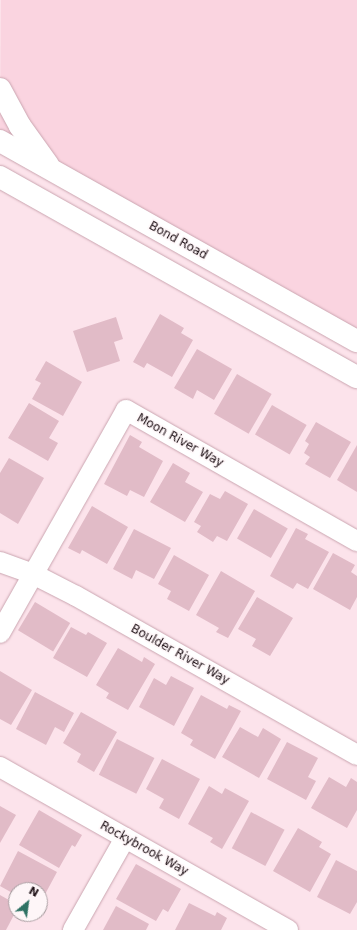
<!DOCTYPE html>
<style>
body{margin:0}
#map{position:relative;width:357px;height:930px;overflow:hidden;background:#fce3eb;font-family:"DejaVu Sans",sans-serif}
div>[style]{position:absolute}
.built>*{inset:0;background:#fad4e0}
.building>*{inset:0;background:#e1bbc7;transform-origin:0 0}
.roads{filter:drop-shadow(0 0 1px #caa5b0) drop-shadow(0 0 1px #caa5b0)}
.minor>*{height:20px;margin:-10px;padding:0 10px;transform-origin:10px;border-radius:10px;background:#fff}
.major>*{height:22px;margin:-11px;padding:0 11px;transform-origin:11px;border-radius:11px;background:#fff}
span{translate:-50% -50%;white-space:nowrap;text-align:center;line-height:1.15;-webkit-text-stroke:3px #fef6f8;paint-order:stroke}
.street-label{font-size:12px;color:#1d1015}
.north{position:absolute;left:8px;top:882px;width:40px;height:40px;box-sizing:border-box;background:#fef6f8;border:1px solid #a49a9d;border-radius:50%;rotate:29deg;font-size:11px;font-weight:700;line-height:16px;text-align:center;color:#1d1015}
.north::after{content:'';display:block;margin:auto;width:14px;height:18px;background:#2e7264;clip-path:polygon(50% 0,100% 100%,50% 72%,0 100%)}
</style>
<div id="map">
<div class="built">
<i style="clip-path:polygon(1px 0,357px 0,357px 331px,0 136px)"></i>
</div>
<div class="building">
<i style="clip-path:polygon(160px 314px,184px 328px,181px 333px,193px 340px,172px 377px,147px 363px,144px 368px,133px 362px)"></i>
<i style="clip-path:polygon(116px 317px,123px 339px,114px 342px,120px 361px,87px 372px,73px 331px)"></i>
<i style="clip-path:polygon(197px 349px,232px 369px,214px 400px,197px 390px,193px 399px,174px 388px)"></i>
<i style="clip-path:polygon(46px 361px,82px 382px,63px 416px,32px 399px,41px 383px,35px 380px)"></i>
<i style="left:237px;top:374px;width:40px;height:46px;rotate:30deg"></i>
<i style="clip-path:polygon(29px 403px,59px 421px,49px 438px,58px 443px,48px 461px,8px 438px)"></i>
<i style="left:272px;top:405px;width:40px;height:34px;rotate:30deg"></i>
<i style="clip-path:polygon(316px 422px,351px 442px,330px 478px,305px 464px,310px 457px,304px 453px,309px 444px,305px 441px)"></i>
<i style="clip-path:polygon(130px 435px,142px 442px,139px 447px,163px 461px,144px 497px,130px 490px,127px 496px,104px 484px)"></i>
<i style="clip-path:polygon(357px 445px,357px 492px,337px 480px)"></i>
<i style="clip-path:polygon(9px 458px,44px 478px,18px 524px,0 513px,0 473px)"></i>
<i style="clip-path:polygon(173px 463px,190px 473px,185px 482px,203px 492px,185px 522px,150px 502px)"></i>
<i style="clip-path:polygon(225px 491px,248px 504px,227px 541px,217px 536px,213px 542px,197px 532px,201px 526px,194px 522px,210px 494px,220px 499px)"></i>
<i style="clip-path:polygon(92px 506px,128px 527px,107px 564px,82px 550px,80px 554px,68px 548px)"></i>
<i style="left:254px;top:509px;width:39px;height:34px;rotate:30deg"></i>
<i style="clip-path:polygon(296px 528px,308px 534px,305px 539px,329px 552px,308px 589px,297px 583px,293px 589px,270px 576px)"></i>
<i style="clip-path:polygon(134px 529px,171px 548px,154px 579px,136px 570px,132px 579px,113px 569px)"></i>
<i style="clip-path:polygon(333px 553px,355px 565px,351px 572px,357px 576px,357px 597px,350px 610px,313px 589px)"></i>
<i style="clip-path:polygon(174px 555px,209px 575px,189px 611px,167px 599px,171px 591px,158px 584px)"></i>
<i style="clip-path:polygon(221px 571px,255px 591px,228px 638px,216px 632px,219px 628px,196px 615px)"></i>
<i style="clip-path:polygon(257px 597px,293px 618px,270px 656px,252px 646px,256px 639px,238px 629px)"></i>
<i style="left:35px;top:602px;width:41px;height:33px;rotate:31deg"></i>
<i style="clip-path:polygon(71px 627px,86px 635px,88px 632px,107px 643px,87px 677px,53px 658px)"></i>
<i style="clip-path:polygon(118px 648px,142px 662px,144px 657px,155px 664px,128px 710px,106px 698px,109px 693px,96px 685px)"></i>
<i style="clip-path:polygon(0 671px,32px 690px,11px 725px,0 719px)"></i>
<i style="clip-path:polygon(171px 676px,194px 688px,174px 726px,139px 707px,154px 678px,166px 685px)"></i>
<i style="clip-path:polygon(35px 692px,74px 713px,64px 732px,55px 727px,46px 745px,16px 729px)"></i>
<i style="clip-path:polygon(201px 695px,227px 709px,229px 705px,241px 711px,215px 759px,190px 745px,193px 740px,181px 733px)"></i>
<i style="clip-path:polygon(81px 712px,117px 732px,94px 772px,77px 762px,81px 754px,63px 743px)"></i>
<i style="clip-path:polygon(240px 727px,258px 737px,263px 728px,281px 739px,259px 778px,222px 757px)"></i>
<i style="left:117px;top:739px;width:42px;height:40px;rotate:27deg"></i>
<i style="clip-path:polygon(287px 742px,318px 758px,308px 777px,316px 781px,306px 800px,267px 779px)"></i>
<i style="clip-path:polygon(162px 759px,200px 779px,179px 819px,159px 808px,164px 799px,146px 789px)"></i>
<i style="clip-path:polygon(329px 777px,346px 787px,351px 778px,357px 782px,357px 810px,347px 828px,311px 808px)"></i>
<i style="clip-path:polygon(209px 786px,222px 794px,225px 788px,249px 801px,222px 849px,210px 842px,213px 838px,188px 824px)"></i>
<i style="clip-path:polygon(0 806px,16px 815px,0 843px)"></i>
<i style="clip-path:polygon(39px 810px,82px 835px,75px 847px,72px 845px,59px 868px,19px 845px)"></i>
<i style="left:251px;top:812px;width:38px;height:41px;rotate:28deg"></i>
<i style="clip-path:polygon(298px 828px,322px 842px,319px 847px,331px 854px,310px 892px,273px 871px)"></i>
<i style="clip-path:polygon(18px 851px,57px 872px,43px 898px,40px 896px,40px 890px,16px 890px,16px 895px,0 886px)"></i>
<i style="clip-path:polygon(336px 860px,357px 871px,357px 902px,350px 914px,317px 897px)"></i>
<i style="clip-path:polygon(136px 864px,181px 889px,168px 912px,163px 909px,156px 921px,116px 899px)"></i>
<i style="clip-path:polygon(0 895px,16px 904px,16px 911px,6px 930px,0 930px)"></i>
<i style="clip-path:polygon(189px 903px,215px 916px,217px 912px,227px 918px,221px 930px,175px 930px)"></i>
<i style="clip-path:polygon(116px 906px,149px 924px,146px 930px,103px 930px)"></i>
</div>
<div class="roads">
<div class="minor">
<i style="left:0;top:562px;width:35px;rotate:20deg"></i>
<i style="left:33px;top:574px;width:48px;rotate:27.1deg"></i>
<i style="left:76px;top:596px;width:323px;rotate:29.5deg"></i>
<i style="left:0;top:633px;width:256px;rotate:-60.5deg"></i>
<i style="left:126px;top:410px;width:266px;rotate:29.6deg"></i>
<i style="left:0;top:767px;width:331px;rotate:29.5deg"></i>
<i style="left:73px;top:930px;width:106px;rotate:-60.5deg"></i>
</div>
<div class="major">
<i style="left:0;top:89px;width:42px;rotate:61.6deg"></i>
<i style="left:20px;top:126px;width:48px;rotate:54.3deg"></i>
<i style="left:0;top:141px;width:409px;rotate:29.3deg"></i>
<i style="left:0;top:177px;width:409px;rotate:29.3deg"></i>
</div>
</div>
<div class="street-label">
<span style="left:178px;top:241px;rotate:29deg">Bond Road</span>
<span style="left:180px;top:441px;rotate:29deg">Moon River Way</span>
<span style="left:180px;top:655px;rotate:29deg">Boulder River Way</span>
<span style="left:144px;top:849px;rotate:29deg">Rockybrook Way</span>
</div>
<div class="north">N</div>
</div>
